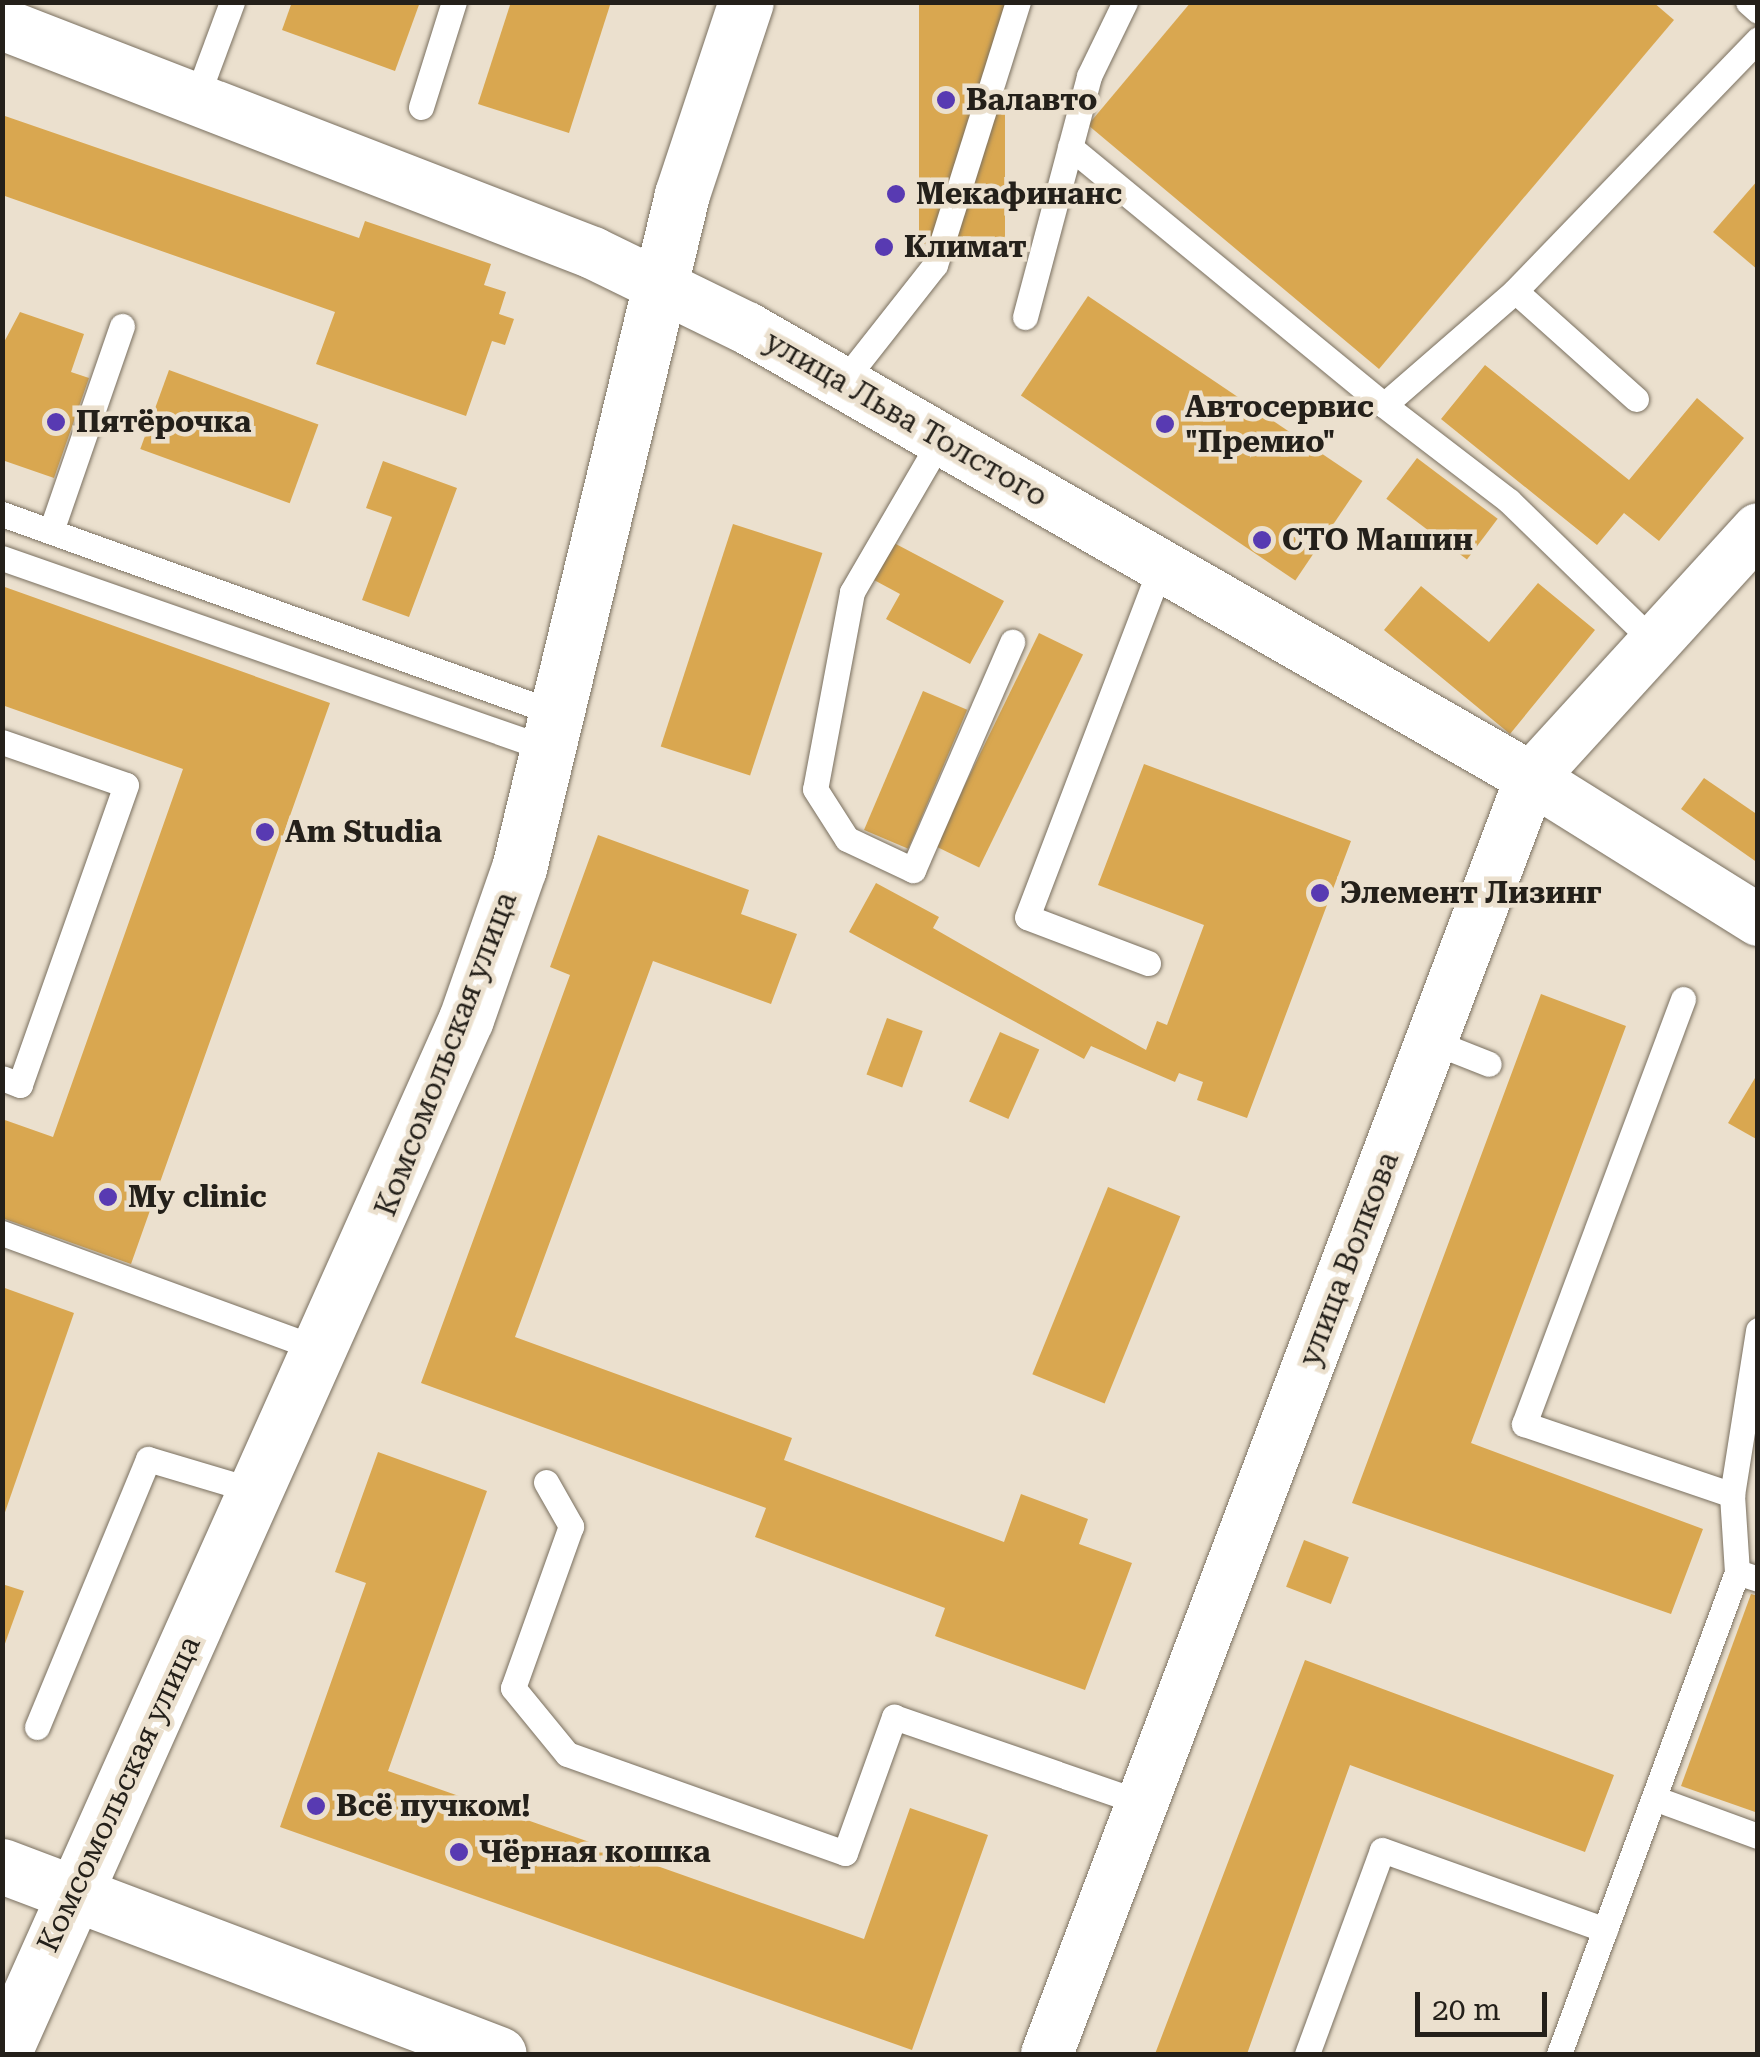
<!DOCTYPE html>
<meta charset="utf-8">
<style>
body{margin:0}
#map{position:relative;width:1760px;height:2057px;overflow:hidden;background:#ebe0ce;font-family:"Roboto Serif",serif}
div>[style]{position:absolute}
.building>*{inset:0;background:#d9a750;transform-origin:0 0}
.roads{filter:drop-shadow(0 0 2px #7a7060) drop-shadow(0 0 2px #7a7060)}
.lane>*{height:25px;margin:-12.5px;padding:0 12.5px;transform-origin:12.5px;border-radius:12.5px;background:#fff}
.street>*{height:52px;margin:-26px;padding:0 26px;transform-origin:26px;border-radius:26px;background:#fff}
.secondary>*{height:55px;margin:-27.5px;padding:0 27.5px;transform-origin:27.5px;border-radius:27.5px;background:#fff}
.dots>*{width:28px;height:28px;translate:-50% -50%;box-sizing:border-box;border:5px solid #ebe0ce;border-radius:50%}
span{translate:-50% -50%;white-space:nowrap;text-align:center;line-height:1.15;-webkit-text-stroke:9px #ebe0ce;paint-order:stroke}
.poi-label{font-size:30px;color:#24201a;font-weight:700}
.left{translate:0 -50%;text-align:left}
.street-label{font-size:30px;color:#24201a}
.frame{position:absolute;inset:0;border:5px solid #24201a;pointer-events:none}
.scale{position:absolute;left:1415px;top:1992px;width:132px;height:45px;box-sizing:border-box;border:5px solid #24201a;border-top:0;padding-left:12px;font-size:30px;line-height:35px;white-space:nowrap;color:#24201a;-webkit-text-stroke:8px #ebe0ce;paint-order:stroke}
</style>
<div id="map">
<div class="building">
<i style="clip-path:polygon(292px 2px,420px 2px,395px 71px,282px 30px)"></i>
<i style="clip-path:polygon(511px 2px,611px 2px,569px 133px,478px 104px)"></i>
<i style="left:919px;top:2px;width:86px;height:242px"></i>
<i style="clip-path:polygon(1191px 2px,1653px 2px,1674px 20px,1379px 369px,1088px 125px)"></i>
<i style="clip-path:polygon(2px 115px,359px 238px,365px 221px,491px 264px,484px 285px,506px 292px,499px 314px,514px 319px,505px 345px,492px 341px,466px 416px,316px 364px,335px 312px,2px 195px)"></i>
<i style="clip-path:polygon(1758px 180px,1758px 270px,1713px 232px)"></i>
<i style="left:1088px;top:296px;width:331px;height:120px;rotate:34deg"></i>
<i style="clip-path:polygon(20px 312px,84px 334px,71px 372px,89px 378px,54px 478px,2px 460px,2px 346px)"></i>
<i style="clip-path:polygon(1485px 365px,1629px 480px,1697px 398px,1744px 438px,1659px 541px,1624px 513px,1597px 545px,1441px 419px)"></i>
<i style="left:169px;top:370px;width:159px;height:84px;rotate:20deg"></i>
<i style="left:1417px;top:458px;width:101px;height:51px;rotate:37deg"></i>
<i style="clip-path:polygon(383px 461px,457px 488px,409px 617px,362px 600px,392px 517px,366px 508px)"></i>
<i style="left:733px;top:524px;width:94px;height:234px;rotate:18deg"></i>
<i style="clip-path:polygon(894px 543px,1004px 601px,970px 664px,886px 619px,900px 594px,874px 580px)"></i>
<i style="clip-path:polygon(1538px 583px,1595px 630px,1510px 734px,1384px 630px,1421px 586px,1489px 642px)"></i>
<i style="clip-path:polygon(2px 586px,330px 703px,131px 1264px,2px 1218px,2px 1119px,53px 1137px,183px 769px,2px 705px)"></i>
<i style="left:1039px;top:633px;width:49px;height:237px;rotate:26deg"></i>
<i style="left:923px;top:691px;width:48px;height:151px;rotate:23deg"></i>
<i style="clip-path:polygon(1144px 764px,1351px 841px,1247px 1118px,1197px 1100px,1203px 1082px,1179px 1073px,1175px 1082px,1091px 1046px,1084px 1059px,849px 932px,876px 883px,939px 917px,933px 928px,1146px 1050px,1157px 1021px,1167px 1025px,1204px 925px,1098px 885px)"></i>
<i style="clip-path:polygon(1704px 778px,1758px 815px,1758px 863px,1681px 809px)"></i>
<i style="clip-path:polygon(598px 835px,749px 890px,741px 914px,797px 934px,771px 1004px,653px 961px,515px 1337px,792px 1438px,784px 1460px,1004px 1542px,1021px 1494px,1088px 1519px,1079px 1544px,1132px 1563px,1085px 1690px,935px 1636px,945px 1608px,755px 1537px,766px 1508px,421px 1383px,570px 975px,550px 967px)"></i>
<i style="clip-path:polygon(1541px 994px,1626px 1026px,1471px 1443px,1703px 1529px,1671px 1614px,1352px 1503px)"></i>
<i style="left:887px;top:1018px;width:38px;height:60px;rotate:20deg"></i>
<i style="left:1000px;top:1032px;width:43px;height:76px;rotate:24deg"></i>
<i style="clip-path:polygon(1758px 1073px,1758px 1140px,1728px 1123px)"></i>
<i style="left:1108px;top:1187px;width:78px;height:202px;rotate:22deg"></i>
<i style="clip-path:polygon(2px 1287px,74px 1313px,3px 1518px,2px 1518px)"></i>
<i style="clip-path:polygon(378px 1452px,487px 1491px,388px 1771px,864px 1939px,910px 1808px,988px 1835px,912px 2050px,280px 1827px,366px 1583px,335px 1572px)"></i>
<i style="left:1304px;top:1540px;width:48px;height:50px;rotate:21deg"></i>
<i style="clip-path:polygon(2px 1584px,24px 1591px,3px 1649px,2px 1648px)"></i>
<i style="clip-path:polygon(1751px 1594px,1758px 1596px,1758px 1813px,1681px 1786px)"></i>
<i style="clip-path:polygon(1305px 1660px,1614px 1775px,1585px 1852px,1350px 1765px,1247px 2054px,1155px 2054px)"></i>
</div>
<div class="roads">
<div class="lane">
<i style="left:1748px;top:2px;width:13px;rotate:42deg"></i>
<i style="left:196px;top:99px;width:103px;rotate:-69.6deg"></i>
<i style="left:421px;top:107px;width:110px;rotate:-72.6deg"></i>
<i style="left:1070px;top:147px;width:406px;rotate:39.4deg"></i>
<i style="left:1384px;top:405px;width:174px;rotate:-41deg"></i>
<i style="left:1025px;top:317px;width:249px;rotate:-75.1deg"></i>
<i style="left:1089px;top:76px;width:82px;rotate:-64.1deg"></i>
<i style="left:842px;top:383px;width:150px;rotate:-51.8deg"></i>
<i style="left:935px;top:265px;width:276px;rotate:-72.5deg"></i>
<i style="left:1636px;top:399px;width:162px;rotate:-138.2deg"></i>
<i style="left:1515px;top:291px;width:350px;rotate:-46deg"></i>
<i style="left:1384px;top:405px;width:158px;rotate:37.5deg"></i>
<i style="left:1509px;top:501px;width:202px;rotate:44.2deg"></i>
<i style="left:941px;top:439px;width:177px;rotate:120.2deg"></i>
<i style="left:852px;top:592px;width:200px;rotate:100.6deg"></i>
<i style="left:815px;top:789px;width:59px;rotate:57.4deg"></i>
<i style="left:847px;top:839px;width:73px;rotate:25.2deg"></i>
<i style="left:913px;top:870px;width:249px;rotate:-66.5deg"></i>
<i style="left:2px;top:514px;width:594px;rotate:19.78deg"></i>
<i style="left:51px;top:531px;width:217px;rotate:-70.9deg"></i>
<i style="left:2px;top:558px;width:582px;rotate:19.28deg"></i>
<i style="left:2px;top:742px;width:131px;rotate:19.1deg"></i>
<i style="left:126px;top:785px;width:318px;rotate:109.5deg"></i>
<i style="left:20px;top:1085px;width:19px;rotate:-159deg"></i>
<i style="left:1148px;top:963px;width:129px;rotate:-159.2deg"></i>
<i style="left:1027px;top:917px;width:376px;rotate:-69.1deg"></i>
<i style="left:1683px;top:999px;width:454px;rotate:110.5deg"></i>
<i style="left:1524px;top:1424px;width:220px;rotate:18.8deg"></i>
<i style="left:1732px;top:1495px;width:167px;rotate:-81deg"></i>
<i style="left:1431px;top:1041px;width:62px;rotate:21.6deg"></i>
<i style="left:2px;top:1233px;width:341px;rotate:20.1deg"></i>
<i style="left:546px;top:1482px;width:51px;rotate:60.4deg"></i>
<i style="left:571px;top:1526px;width:172px;rotate:109.7deg"></i>
<i style="left:513px;top:1688px;width:85px;rotate:50.7deg"></i>
<i style="left:567px;top:1754px;width:295px;rotate:19.6deg"></i>
<i style="left:845px;top:1853px;width:145px;rotate:-70.2deg"></i>
<i style="left:894px;top:1717px;width:263px;rotate:19.1deg"></i>
<i style="left:1732px;top:1495px;width:77px;rotate:86.3deg"></i>
<i style="left:1737px;top:1572px;width:22px;rotate:18deg"></i>
<i style="left:37px;top:1727px;width:290px;rotate:-67.5deg"></i>
<i style="left:148px;top:1459px;width:116px;rotate:16.6deg"></i>
<i style="left:1654px;top:1798px;width:111px;rotate:20.1deg"></i>
<i style="left:1307px;top:2054px;width:217px;rotate:-69.8deg"></i>
<i style="left:1382px;top:1850px;width:237px;rotate:19.7deg"></i>
<i style="left:1559px;top:2054px;width:514px;rotate:-69.73deg"></i>
</div>
<div class="street">
<i style="left:2px;top:24px;width:634px;rotate:21.18deg"></i>
<i style="left:593px;top:253px;width:171px;rotate:26deg"></i>
<i style="left:747px;top:328px;width:904px;rotate:29.85deg"></i>
<i style="left:1531px;top:778px;width:268px;rotate:32deg"></i>
<i style="left:1047px;top:2054px;width:1365px;rotate:-69.23deg"></i>
<i style="left:1531px;top:778px;width:337px;rotate:-47.6deg"></i>
</div>
<div class="secondary">
<i style="left:2px;top:1866px;width:531px;rotate:20.72deg"></i>
<i style="left:3px;top:2054px;width:1134px;rotate:-65.9deg"></i>
<i style="left:466px;top:1019px;width:160px;rotate:-70.7deg"></i>
<i style="left:519px;top:868px;width:693px;rotate:-76.4deg"></i>
<i style="left:682px;top:194px;width:202px;rotate:-71.6deg"></i>
</div>
</div>
<div class="dots">
<i style="left:946px;top:100px;background:#583ab2"></i>
<i style="left:896px;top:194px;background:#583ab2"></i>
<i style="left:884px;top:247px;background:#583ab2"></i>
<i style="left:56px;top:422px;background:#583ab2"></i>
<i style="left:1165px;top:424px;background:#583ab2"></i>
<i style="left:1262px;top:540px;background:#583ab2"></i>
<i style="left:265px;top:832px;background:#583ab2"></i>
<i style="left:1320px;top:893px;background:#583ab2"></i>
<i style="left:108px;top:1197px;background:#583ab2"></i>
<i style="left:316px;top:1806px;background:#583ab2"></i>
<i style="left:459px;top:1852px;background:#583ab2"></i>
</div>
<div class="poi-label">
<span class="left" style="left:966px;top:100px">Валавто</span>
<span class="left" style="left:916px;top:194px">Мекафинанс</span>
<span class="left" style="left:904px;top:247px">Климат</span>
<span class="left" style="left:1185px;top:424px">Автосервис<br>"Премио"</span>
<span class="left" style="left:76px;top:422px">Пятёрочка</span>
<span class="left" style="left:1282px;top:540px">СТО Машин</span>
<span class="left" style="left:285px;top:832px">Am Studia</span>
<span class="left" style="left:1340px;top:893px">Элемент Лизинг</span>
<span class="left" style="left:128px;top:1197px">My clinic</span>
<span class="left" style="left:336px;top:1806px">Всё пучком!</span>
<span class="left" style="left:479px;top:1852px">Чёрная кошка</span>
</div>
<div class="street-label">
<span style="left:906px;top:419px;rotate:30deg">улица Льва Толстого</span>
<span style="left:446px;top:1054px;rotate:-69deg">Комсомольская улица</span>
<span style="left:1349px;top:1259px;rotate:-69deg">улица Волкова</span>
<span style="left:119px;top:1794px;rotate:-65deg">Комсомольская улица</span>
</div>
<div class="frame"></div>
<div class="scale">20 m</div>
</div>
